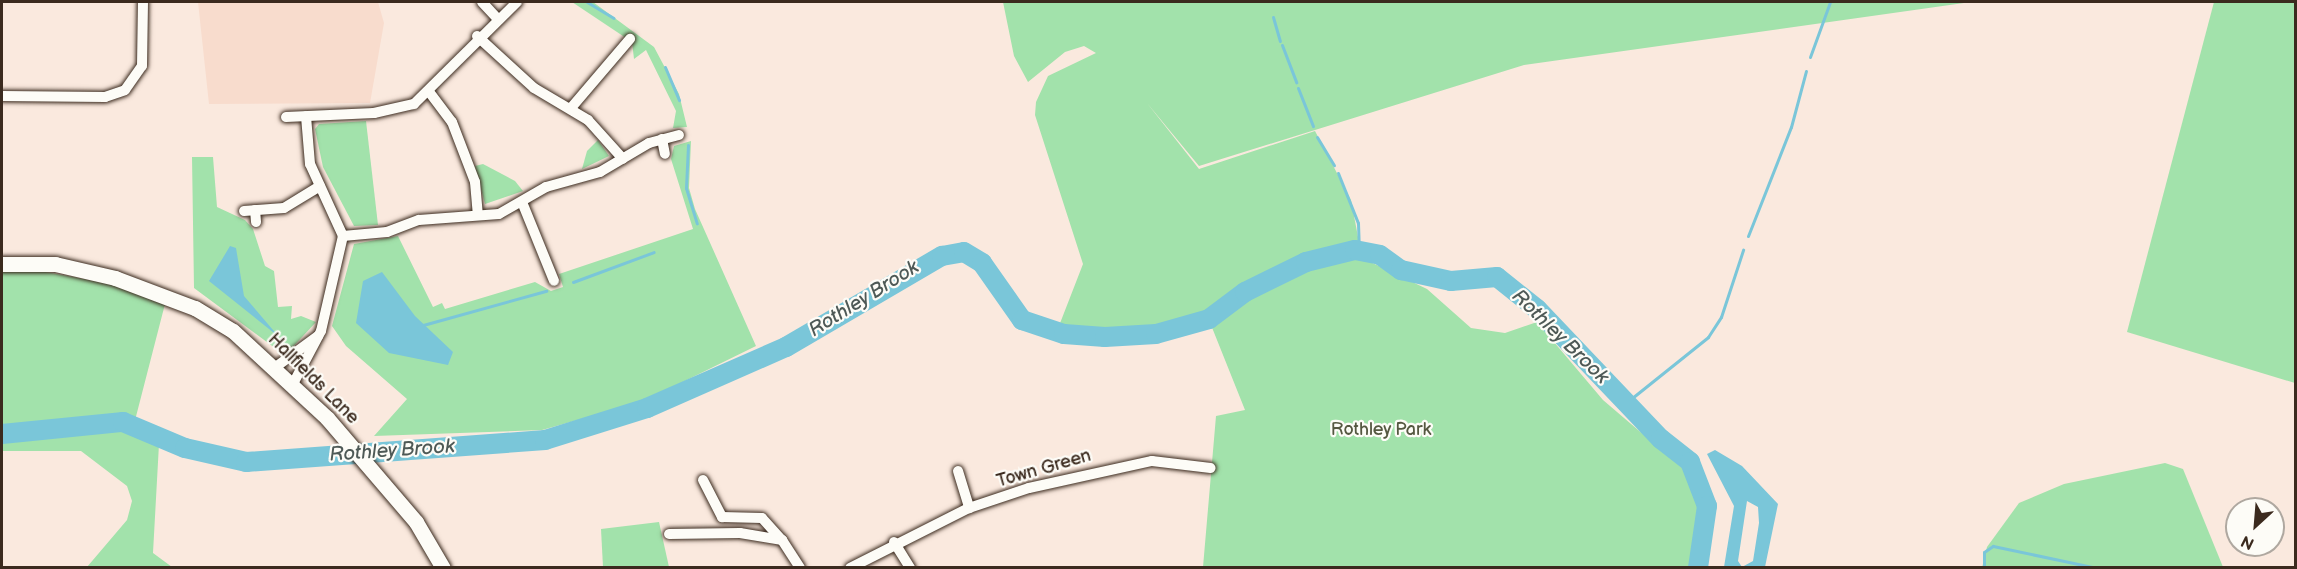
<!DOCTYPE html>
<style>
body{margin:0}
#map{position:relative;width:2297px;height:569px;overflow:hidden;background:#fae9de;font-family:"Balsamiq Sans",sans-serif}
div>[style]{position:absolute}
.built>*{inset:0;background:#f8dccd}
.green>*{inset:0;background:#a2e2ab}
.water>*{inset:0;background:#7ac6d9}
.stream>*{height:3px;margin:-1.5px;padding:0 1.5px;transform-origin:1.5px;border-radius:1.5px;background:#7ac6d9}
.river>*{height:20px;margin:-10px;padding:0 10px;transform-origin:10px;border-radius:10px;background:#7ac6d9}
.roads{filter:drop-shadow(0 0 2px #3b2a1e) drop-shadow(0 0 2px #3b2a1e)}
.street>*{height:10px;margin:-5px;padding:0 5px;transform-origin:5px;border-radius:5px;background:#fdfcf7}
.secondary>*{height:15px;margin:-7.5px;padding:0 7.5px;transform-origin:7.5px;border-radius:7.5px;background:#fdfcf7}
span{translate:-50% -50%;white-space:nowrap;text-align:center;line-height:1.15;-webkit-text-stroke:4.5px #fdfcf7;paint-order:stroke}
.street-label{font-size:18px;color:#3b2a1e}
.park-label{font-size:18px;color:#555841}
.water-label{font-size:20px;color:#4e5956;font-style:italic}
.frame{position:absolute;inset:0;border:3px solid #3b2a1e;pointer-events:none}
.north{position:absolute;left:2225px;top:497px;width:60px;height:60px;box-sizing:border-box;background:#fdfcf7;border:2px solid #afa8a0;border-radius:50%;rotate:206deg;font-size:16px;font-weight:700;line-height:24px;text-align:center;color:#3b2a1e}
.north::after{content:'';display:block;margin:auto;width:21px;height:27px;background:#3b2a1e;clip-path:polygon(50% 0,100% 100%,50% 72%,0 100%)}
</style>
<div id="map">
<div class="built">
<i style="clip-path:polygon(198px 2px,378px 2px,384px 23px,370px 103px,209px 104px)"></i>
</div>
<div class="green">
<i style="clip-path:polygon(572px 2px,593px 2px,654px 47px,679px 94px,687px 127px,673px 128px,676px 111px,646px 50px,634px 59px,632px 42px)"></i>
<i style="clip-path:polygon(1003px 2px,1971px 2px,1524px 65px,1199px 166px,1147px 103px,1199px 169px,1315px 131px,1351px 200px,1362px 258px,1427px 289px,1471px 328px,1505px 333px,1537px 322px,1603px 400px,1686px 471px,1699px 508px,1692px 568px,1203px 567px,1216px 416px,1245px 410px,1209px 320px,1156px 334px,1105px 337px,1057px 331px,1083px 264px,1035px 115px,1036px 102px,1048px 76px,1096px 53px,1084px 46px,1065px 52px,1028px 82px,1014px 56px)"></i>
<i style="clip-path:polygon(2214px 2px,2295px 2px,2295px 383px,2127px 332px)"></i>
<i style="clip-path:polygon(366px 121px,378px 225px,354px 226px,323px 167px,315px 129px,319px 124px)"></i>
<i style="clip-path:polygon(598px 140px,609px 156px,582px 169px,587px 151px)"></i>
<i style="clip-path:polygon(691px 141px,689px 188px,695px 209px,756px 346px,642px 402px,542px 430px,374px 436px,407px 399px,346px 346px,332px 326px,354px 244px,398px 236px,433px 307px,442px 303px,445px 309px,535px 282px,551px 291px,563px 287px,559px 274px,693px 229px,671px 159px,674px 146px)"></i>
<i style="clip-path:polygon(192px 157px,213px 157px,217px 207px,245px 220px,253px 229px,265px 266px,274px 271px,278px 307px,292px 306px,291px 319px,301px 316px,316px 322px,290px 350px,275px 348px,194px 288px)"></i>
<i style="clip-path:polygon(483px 164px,515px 181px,523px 191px,485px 204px,475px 166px)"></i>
<i style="clip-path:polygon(29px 269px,112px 284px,165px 304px,132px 432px,159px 444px,153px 553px,172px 567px,87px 567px,127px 520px,132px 501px,127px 486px,81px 451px,2px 451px,2px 270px)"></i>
<i style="clip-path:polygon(2165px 463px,2183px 469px,2223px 567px,1982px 568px,1987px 547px,2019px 503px,2064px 484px)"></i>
<i style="clip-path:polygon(659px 522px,669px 567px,603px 567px,601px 529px)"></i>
</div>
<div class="water">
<i style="clip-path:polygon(230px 246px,236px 248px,244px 296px,279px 337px,209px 281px)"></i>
<i style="clip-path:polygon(382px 272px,415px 316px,453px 352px,448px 365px,389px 353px,356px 323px,363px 281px)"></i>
<i style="clip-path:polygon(evenodd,1715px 450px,1742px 466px,1778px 504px,1765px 567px,1724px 567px,1734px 506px,1707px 454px,1715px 450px,1747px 501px,1758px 507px,1759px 523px,1753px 561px,1742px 567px,1738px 561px,1747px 501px)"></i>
</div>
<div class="stream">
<i style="left:587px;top:2px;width:31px;rotate:31deg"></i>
<i style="left:1273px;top:17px;width:25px;rotate:74deg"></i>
<i style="left:1282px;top:45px;width:40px;rotate:69deg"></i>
<i style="left:1810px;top:57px;width:59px;rotate:-70deg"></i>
<i style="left:665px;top:67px;width:36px;rotate:67deg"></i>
<i style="left:1298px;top:88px;width:41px;rotate:68.5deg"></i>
<i style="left:1317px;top:137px;width:33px;rotate:59deg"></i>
<i style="left:688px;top:145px;width:43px;rotate:92.7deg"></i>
<i style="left:686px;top:188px;width:37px;rotate:73deg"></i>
<i style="left:1338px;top:173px;width:54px;rotate:68.2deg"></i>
<i style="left:1358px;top:223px;width:28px;rotate:88deg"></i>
<i style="left:1748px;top:236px;width:117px;rotate:-68.5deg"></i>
<i style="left:1791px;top:127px;width:58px;rotate:-75deg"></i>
<i style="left:573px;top:282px;width:86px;rotate:-20.3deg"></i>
<i style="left:423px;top:325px;width:128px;rotate:-15.5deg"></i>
<i style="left:1627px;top:402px;width:104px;rotate:-38.7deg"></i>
<i style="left:1708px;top:337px;width:24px;rotate:-57deg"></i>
<i style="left:1721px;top:317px;width:71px;rotate:-71.8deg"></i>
<i style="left:1984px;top:568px;width:16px;rotate:-90deg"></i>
<i style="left:1984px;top:552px;width:11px;rotate:-34deg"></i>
<i style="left:1993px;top:546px;width:106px;rotate:11.9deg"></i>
</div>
<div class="river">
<i style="left:2px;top:434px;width:122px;rotate:-5.7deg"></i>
<i style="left:123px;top:422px;width:67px;rotate:22.8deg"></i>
<i style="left:185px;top:448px;width:63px;rotate:12.9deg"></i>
<i style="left:246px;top:462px;width:300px;rotate:-4.2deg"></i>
<i style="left:545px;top:440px;width:107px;rotate:-17.4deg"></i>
<i style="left:647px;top:408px;width:152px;rotate:-23.7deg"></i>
<i style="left:786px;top:347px;width:181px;rotate:-30.3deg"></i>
<i style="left:942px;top:256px;width:22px;rotate:-10deg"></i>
<i style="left:964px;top:252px;width:21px;rotate:31deg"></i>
<i style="left:982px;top:263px;width:70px;rotate:54.9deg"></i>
<i style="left:1022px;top:320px;width:44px;rotate:18.4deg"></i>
<i style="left:1064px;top:334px;width:41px;rotate:4.2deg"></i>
<i style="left:1105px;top:337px;width:51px;rotate:-3.4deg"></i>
<i style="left:1156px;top:334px;width:55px;rotate:-15.8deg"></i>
<i style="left:1209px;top:319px;width:45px;rotate:-36.9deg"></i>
<i style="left:1245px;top:292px;width:68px;rotate:-26.2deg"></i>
<i style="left:1306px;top:262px;width:50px;rotate:-13.8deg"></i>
<i style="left:1355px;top:250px;width:25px;rotate:11deg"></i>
<i style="left:1380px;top:255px;width:26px;rotate:36deg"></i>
<i style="left:1401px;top:270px;width:51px;rotate:12.4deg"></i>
<i style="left:1451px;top:281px;width:46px;rotate:-5deg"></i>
<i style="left:1497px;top:277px;width:51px;rotate:38.7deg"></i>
<i style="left:1537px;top:309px;width:180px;rotate:46.4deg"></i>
<i style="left:1661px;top:439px;width:37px;rotate:38deg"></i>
<i style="left:1690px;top:462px;width:47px;rotate:68.9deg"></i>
<i style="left:1707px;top:506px;width:63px;rotate:98.3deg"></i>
</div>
<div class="roads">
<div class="street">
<i style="left:482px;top:2px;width:22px;rotate:47deg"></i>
<i style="left:477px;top:36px;width:77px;rotate:42.4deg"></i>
<i style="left:534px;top:88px;width:63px;rotate:30.7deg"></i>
<i style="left:588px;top:120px;width:52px;rotate:48.1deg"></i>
<i style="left:430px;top:93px;width:36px;rotate:53deg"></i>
<i style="left:452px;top:122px;width:64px;rotate:69deg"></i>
<i style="left:475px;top:182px;width:33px;rotate:85deg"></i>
<i style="left:2px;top:96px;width:103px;rotate:0.6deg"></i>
<i style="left:105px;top:97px;width:21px;rotate:-19deg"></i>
<i style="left:125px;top:90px;width:29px;rotate:-55deg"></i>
<i style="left:142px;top:66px;width:64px;rotate:-89.1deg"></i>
<i style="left:571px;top:108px;width:91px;rotate:-49.5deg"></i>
<i style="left:286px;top:117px;width:88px;rotate:-2.6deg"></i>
<i style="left:374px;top:113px;width:41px;rotate:-12.7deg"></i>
<i style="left:414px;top:104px;width:145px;rotate:-44.7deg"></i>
<i style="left:662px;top:139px;width:15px;rotate:79deg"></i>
<i style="left:522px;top:202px;width:85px;rotate:67.9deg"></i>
<i style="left:255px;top:210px;width:12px;rotate:85deg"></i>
<i style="left:244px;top:211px;width:40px;rotate:-4.3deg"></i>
<i style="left:284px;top:208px;width:42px;rotate:-31.4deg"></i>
<i style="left:343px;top:236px;width:44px;rotate:-5.2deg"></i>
<i style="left:387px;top:232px;width:34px;rotate:-21deg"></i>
<i style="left:419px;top:220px;width:80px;rotate:-4.3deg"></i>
<i style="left:499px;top:214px;width:54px;rotate:-29.9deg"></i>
<i style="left:546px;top:187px;width:56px;rotate:-15.5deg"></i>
<i style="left:600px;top:172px;width:57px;rotate:-30.6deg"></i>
<i style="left:649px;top:143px;width:31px;rotate:-15deg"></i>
<i style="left:277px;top:366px;width:51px;rotate:-36.2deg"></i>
<i style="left:294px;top:382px;width:58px;rotate:-62.1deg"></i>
<i style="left:321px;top:331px;width:98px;rotate:-77deg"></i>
<i style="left:343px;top:236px;width:79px;rotate:-114.6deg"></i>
<i style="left:310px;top:164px;width:48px;rotate:-94.8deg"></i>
<i style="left:958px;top:471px;width:39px;rotate:73deg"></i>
<i style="left:703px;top:480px;width:42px;rotate:62.8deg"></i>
<i style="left:722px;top:517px;width:40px;rotate:1.4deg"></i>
<i style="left:762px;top:518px;width:30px;rotate:48deg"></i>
<i style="left:669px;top:534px;width:71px;rotate:-0.8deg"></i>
<i style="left:740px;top:533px;width:43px;rotate:9.5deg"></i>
<i style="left:782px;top:540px;width:33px;rotate:57deg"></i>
<i style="left:894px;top:542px;width:31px;rotate:58deg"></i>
<i style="left:850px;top:568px;width:133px;rotate:-26.8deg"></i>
<i style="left:969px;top:508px;width:63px;rotate:-18.4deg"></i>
<i style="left:1029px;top:488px;width:126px;rotate:-12.4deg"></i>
<i style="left:1152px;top:461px;width:59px;rotate:6.8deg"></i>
</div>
<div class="secondary">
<i style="left:2px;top:264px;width:53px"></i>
<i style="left:55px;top:264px;width:62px;rotate:13.1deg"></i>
<i style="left:115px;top:278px;width:85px;rotate:20.6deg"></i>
<i style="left:195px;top:308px;width:44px;rotate:31.2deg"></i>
<i style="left:233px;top:331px;width:128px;rotate:42.8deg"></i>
<i style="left:327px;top:418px;width:137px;rotate:49.4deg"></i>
<i style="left:416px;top:522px;width:53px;rotate:59.6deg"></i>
</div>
</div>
<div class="street-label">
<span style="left:313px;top:379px;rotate:45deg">Hallfields Lane</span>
<span style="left:1044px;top:469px;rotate:-16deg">Town Green</span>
</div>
<div class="park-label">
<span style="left:1381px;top:430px">Rothley Park</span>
</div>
<div class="water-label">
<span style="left:864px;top:299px;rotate:-32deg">Rothley Brook</span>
<span style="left:1560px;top:337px;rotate:44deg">Rothley Brook</span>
<span style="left:392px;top:451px;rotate:-4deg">Rothley Brook</span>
</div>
<div class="frame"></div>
<div class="north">N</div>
</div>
